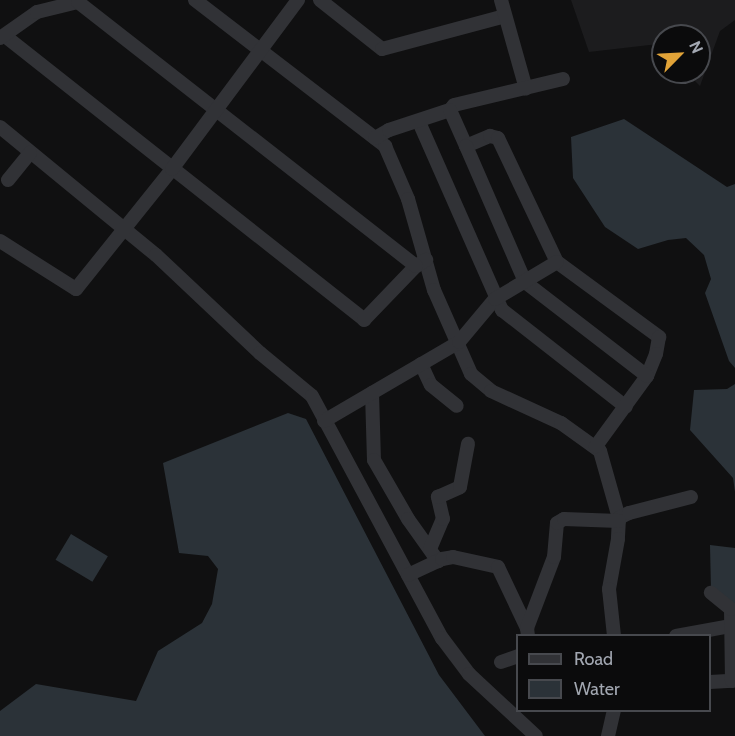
<!DOCTYPE html>
<style>
body{margin:0}
#map{position:relative;width:735px;height:736px;overflow:hidden;background:#101011;font-family:Cabin,sans-serif}
div>[style]{position:absolute}
.built>*{inset:0;background:#1c1c1e}
.water>*{inset:0;background:#2b3238;transform-origin:0 0}
.minor>*{height:14px;margin:-7px;padding:0 7px;transform-origin:7px;border-radius:7px;background:#313236}
span{translate:-50% -50%;white-space:nowrap;text-align:center;line-height:1.15;-webkit-text-stroke:4.5px #0b0b0c;paint-order:stroke}
.legend{position:absolute;left:516px;top:634px;width:195px;height:78px;box-sizing:border-box;background:#0b0b0c;border:2px solid #47494e;margin:0;padding:8px 10px;list-style:none;font-size:18px;color:#a2a7b1}
.legend li{display:flex;align-items:center;gap:12px;height:30px}
.legend b{width:30px;border:2px solid #47494e}
.north{position:absolute;left:651px;top:24px;width:60px;height:60px;box-sizing:border-box;background:#0b0b0c;border:2px solid #47494e;border-radius:50%;rotate:66deg;font-size:16px;font-weight:700;line-height:24px;text-align:center;color:#a2a7b1}
.north::after{content:'';display:block;margin:auto;width:21px;height:27px;background:#e1a338;clip-path:polygon(50% 0,100% 100%,50% 72%,0 100%)}
</style>
<div id="map">
<div class="built">
<i style="clip-path:polygon(571px 0,735px 0,735px 20px,720px 31px,700px 86px,686px 72px,699px 72px,699px 36px,663px 36px,663px 49px,658px 44px,589px 52px)"></i>
</div>
<div class="water">
<i style="clip-path:polygon(624px 119px,727px 187px,735px 184px,735px 368px,729px 361px,705px 293px,711px 279px,704px 255px,686px 238px,668px 240px,638px 249px,605px 227px,573px 178px,571px 137px)"></i>
<i style="clip-path:polygon(735px 384px,735px 492px,733px 478px,690px 430px,694px 390px,727px 389px)"></i>
<i style="clip-path:polygon(288px 413px,306px 419px,439px 675px,485px 736px,0 736px,0 711px,36px 684px,136px 701px,158px 651px,202px 623px,212px 604px,218px 569px,208px 556px,179px 553px,163px 463px)"></i>
<i style="left:71px;top:534px;width:43px;height:30px;rotate:31deg"></i>
<i style="clip-path:polygon(710px 545px,735px 548px,735px 604px,711px 590px)"></i>
</div>
<div class="minor">
<i style="left:195px;top:0;width:240px;rotate:37.5deg"></i>
<i style="left:385px;top:146px;width:58px;rotate:66.5deg"></i>
<i style="left:408px;top:199px;width:95px;rotate:74.1deg"></i>
<i style="left:434px;top:290px;width:92px;rotate:66.2deg"></i>
<i style="left:471px;top:374px;width:26px;rotate:40deg"></i>
<i style="left:491px;top:391px;width:77px;rotate:24.6deg"></i>
<i style="left:561px;top:423px;width:48px;rotate:35.7deg"></i>
<i style="left:600px;top:451px;width:70px;rotate:74.2deg"></i>
<i style="left:619px;top:518px;width:21px;rotate:93deg"></i>
<i style="left:618px;top:539px;width:51px;rotate:100.2deg"></i>
<i style="left:609px;top:589px;width:47px;rotate:83.9deg"></i>
<i style="left:320px;top:0;width:79px;rotate:38.3deg"></i>
<i style="left:382px;top:49px;width:127px;rotate:-15deg"></i>
<i style="left:501px;top:0;width:92px;rotate:74.3deg"></i>
<i style="left:5px;top:36px;width:458px;rotate:38.3deg"></i>
<i style="left:364px;top:320px;width:75px;rotate:-46.1deg"></i>
<i style="left:416px;top:266px;width:12px;rotate:-31deg"></i>
<i style="left:0;top:38px;width:45px;rotate:-35.1deg"></i>
<i style="left:37px;top:12px;width:42px;rotate:-13.7deg"></i>
<i style="left:78px;top:2px;width:429px;rotate:38deg"></i>
<i style="left:450px;top:110px;width:6px;rotate:-51deg"></i>
<i style="left:454px;top:105px;width:112px;rotate:-13.4deg"></i>
<i style="left:419px;top:122px;width:206px;rotate:66.2deg"></i>
<i style="left:502px;top:310px;width:157px;rotate:38deg"></i>
<i style="left:0;top:127px;width:202px;rotate:39.4deg"></i>
<i style="left:156px;top:255px;width:143px;rotate:43.3deg"></i>
<i style="left:260px;top:353px;width:67px;rotate:39.6deg"></i>
<i style="left:312px;top:396px;width:275px;rotate:61.8deg"></i>
<i style="left:442px;top:638px;width:45px;rotate:53.1deg"></i>
<i style="left:469px;top:674px;width:91px;rotate:42.8deg"></i>
<i style="left:375px;top:138px;width:16px;rotate:-30deg"></i>
<i style="left:389px;top:130px;width:64px;rotate:-18.2deg"></i>
<i style="left:450px;top:110px;width:39px;rotate:66deg"></i>
<i style="left:466px;top:146px;width:26px;rotate:-23deg"></i>
<i style="left:490px;top:136px;width:8px;rotate:14deg"></i>
<i style="left:498px;top:138px;width:137px;rotate:64.6deg"></i>
<i style="left:557px;top:262px;width:127px;rotate:36.3deg"></i>
<i style="left:659px;top:337px;width:17px;rotate:100deg"></i>
<i style="left:656px;top:354px;width:24px;rotate:112deg"></i>
<i style="left:647px;top:376px;width:87px;rotate:126.1deg"></i>
<i style="left:466px;top:146px;width:148px;rotate:66.5deg"></i>
<i style="left:525px;top:282px;width:154px;rotate:37.6deg"></i>
<i style="left:8px;top:180px;width:35px;rotate:-51deg"></i>
<i style="left:0;top:241px;width:90px;rotate:32.3deg"></i>
<i style="left:76px;top:289px;width:154px;rotate:-51.3deg"></i>
<i style="left:172px;top:169px;width:211px;rotate:-53.3deg"></i>
<i style="left:421px;top:364px;width:23px;rotate:65deg"></i>
<i style="left:431px;top:385px;width:33px;rotate:39deg"></i>
<i style="left:372px;top:393px;width:67px;rotate:88.3deg"></i>
<i style="left:374px;top:460px;width:68px;rotate:60deg"></i>
<i style="left:408px;top:519px;width:52px;rotate:54.5deg"></i>
<i style="left:324px;top:421px;width:156px;rotate:-30.3deg"></i>
<i style="left:459px;top:342px;width:56px;rotate:-50.1deg"></i>
<i style="left:495px;top:299px;width:72px;rotate:-30.8deg"></i>
<i style="left:619px;top:518px;width:11px;rotate:-27deg"></i>
<i style="left:629px;top:513px;width:64px;rotate:-14.5deg"></i>
<i style="left:430px;top:549px;width:33px;rotate:-67deg"></i>
<i style="left:443px;top:519px;width:23px;rotate:-103deg"></i>
<i style="left:438px;top:497px;width:24px;rotate:-24deg"></i>
<i style="left:460px;top:487px;width:44px;rotate:-79.5deg"></i>
<i style="left:408px;top:575px;width:38px;rotate:-25deg"></i>
<i style="left:442px;top:559px;width:11px;rotate:-10deg"></i>
<i style="left:453px;top:557px;width:46px;rotate:12.5deg"></i>
<i style="left:498px;top:567px;width:68px;rotate:64.6deg"></i>
<i style="left:528px;top:636px;width:8px;rotate:-97deg"></i>
<i style="left:527px;top:628px;width:76px;rotate:-69.2deg"></i>
<i style="left:554px;top:557px;width:34px;rotate:-85deg"></i>
<i style="left:557px;top:523px;width:8px;rotate:-30deg"></i>
<i style="left:564px;top:519px;width:55px;rotate:2.1deg"></i>
<i style="left:676px;top:636px;width:56px;rotate:-10.3deg"></i>
<i style="left:501px;top:662px;width:18px;rotate:-19deg"></i>
<i style="left:710px;top:682px;width:22px;rotate:-3deg"></i>
<i style="left:732px;top:681px;width:72px;rotate:-90.8deg"></i>
<i style="left:731px;top:609px;width:26px;rotate:-141deg"></i>
<i style="left:608px;top:736px;width:27px;rotate:-77deg"></i>
</div>
<ul class="legend">
<li><b style="height:8px;background:#313236"></b>Road</li>
<li><b style="height:16px;background:#2b3238"></b>Water</li>
</ul>
<div class="north">N</div>
</div>
